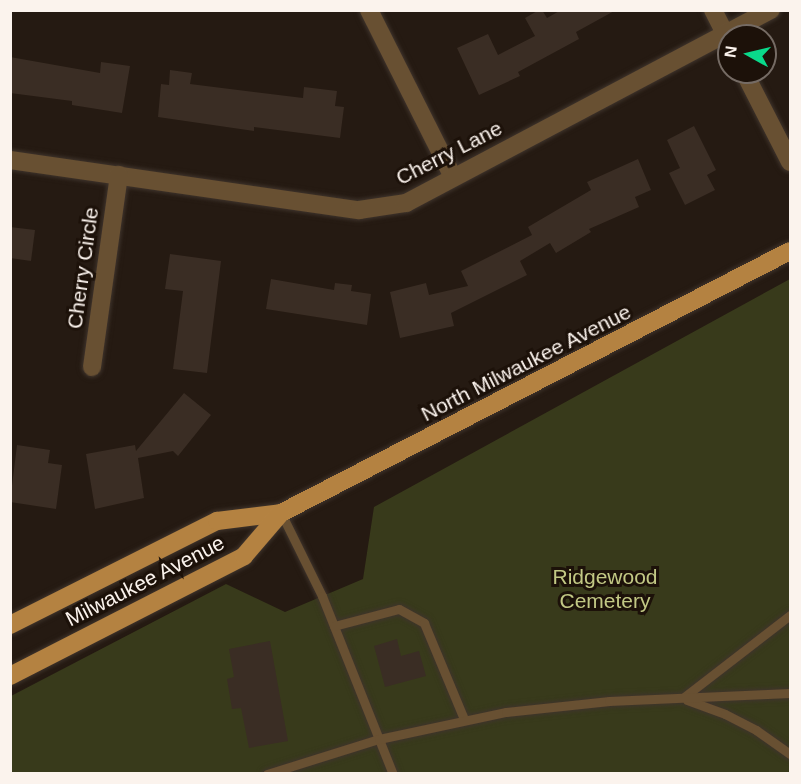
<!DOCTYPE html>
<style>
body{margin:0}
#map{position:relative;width:801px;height:784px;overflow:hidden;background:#251a12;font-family:Helvetica,sans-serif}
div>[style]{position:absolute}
.green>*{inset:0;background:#383a1b}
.building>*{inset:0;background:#3a2d24}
.roads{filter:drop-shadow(0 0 2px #3f342c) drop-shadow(0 0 2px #3f342c)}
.service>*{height:9px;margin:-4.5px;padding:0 4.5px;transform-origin:4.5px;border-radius:4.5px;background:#685032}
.minor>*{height:18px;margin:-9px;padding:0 9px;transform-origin:9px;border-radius:9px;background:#685032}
.primary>*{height:18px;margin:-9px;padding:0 9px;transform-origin:9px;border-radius:9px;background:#b48241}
span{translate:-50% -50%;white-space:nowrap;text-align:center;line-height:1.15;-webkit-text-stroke:6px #1c1109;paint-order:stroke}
.street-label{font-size:21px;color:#fbf3ed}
.park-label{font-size:21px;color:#c2c884}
.frame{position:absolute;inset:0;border:12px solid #fbf3ed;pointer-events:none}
.north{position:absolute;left:717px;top:24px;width:60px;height:60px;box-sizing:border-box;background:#1c1109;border:2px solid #756b64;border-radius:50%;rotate:278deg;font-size:16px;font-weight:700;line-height:24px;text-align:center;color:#fbf3ed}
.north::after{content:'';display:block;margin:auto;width:21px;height:27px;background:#0ad98b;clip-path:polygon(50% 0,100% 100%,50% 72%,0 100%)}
</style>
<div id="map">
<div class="green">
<i style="clip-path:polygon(790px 279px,790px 773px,11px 774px,11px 696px,226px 584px,285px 612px,363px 579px,374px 507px)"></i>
</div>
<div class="building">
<i style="clip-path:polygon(539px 10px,542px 10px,547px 18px,561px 10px,616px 10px,576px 32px,579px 39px,518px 72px,520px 76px,479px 95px,457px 48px,488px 34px,498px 55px,535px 36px,525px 18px)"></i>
<i style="clip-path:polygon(10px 57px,100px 73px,101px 62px,130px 66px,122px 113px,72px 105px,72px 101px,10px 93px)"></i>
<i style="clip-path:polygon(170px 70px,192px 73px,190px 84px,303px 98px,304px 87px,337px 91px,335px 106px,344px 107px,340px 138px,254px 127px,254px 131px,158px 117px,161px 84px,169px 85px)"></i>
<i style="clip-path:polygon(694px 126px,716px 170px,707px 175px,715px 190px,685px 205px,669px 173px,680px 168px,667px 140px)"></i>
<i style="clip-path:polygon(638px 159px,651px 190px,635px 197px,639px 207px,589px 229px,591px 232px,556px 253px,550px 243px,520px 261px,527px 275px,451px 313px,454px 326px,400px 338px,390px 292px,426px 283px,429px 295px,468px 286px,461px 271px,532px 235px,528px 227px,591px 190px,587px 182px)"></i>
<i style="clip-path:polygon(10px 227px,35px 230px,31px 261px,10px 258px)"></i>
<i style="clip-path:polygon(170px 254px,221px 261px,207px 373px,173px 369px,183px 291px,165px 289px)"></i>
<i style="clip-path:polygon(271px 279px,334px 290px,335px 283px,352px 285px,351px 291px,371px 294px,367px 325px,266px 309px)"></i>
<i style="clip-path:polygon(184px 393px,211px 415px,178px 456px,173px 451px,138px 458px,144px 498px,95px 509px,86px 454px,135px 445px,136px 451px)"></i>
<i style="clip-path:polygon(17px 445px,50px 450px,48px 463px,62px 465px,56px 509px,10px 502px)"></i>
<i style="clip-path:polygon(397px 639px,401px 656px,419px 651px,426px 676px,385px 687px,374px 646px)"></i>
<i style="clip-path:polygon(270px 641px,288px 741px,249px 748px,241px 708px,232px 709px,227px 679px,234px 677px,229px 649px)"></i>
</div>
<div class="roads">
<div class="service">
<i style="left:281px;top:513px;width:93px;rotate:63.7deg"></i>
<i style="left:322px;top:596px;width:192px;rotate:68.3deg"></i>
<i style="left:334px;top:626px;width:67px;rotate:-14.7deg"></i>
<i style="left:399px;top:609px;width:29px;rotate:29deg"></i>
<i style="left:424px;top:623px;width:104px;rotate:67.4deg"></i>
<i style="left:684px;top:697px;width:134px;rotate:-37.7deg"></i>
<i style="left:687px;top:700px;width:40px;rotate:20.2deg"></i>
<i style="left:725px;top:714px;width:35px;rotate:27deg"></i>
<i style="left:756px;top:730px;width:42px;rotate:35.2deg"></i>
<i style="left:267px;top:774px;width:117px;rotate:-17.4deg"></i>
<i style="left:379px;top:739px;width:130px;rotate:-12deg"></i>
<i style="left:506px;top:712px;width:104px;rotate:-6.1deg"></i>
<i style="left:609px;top:701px;width:181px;rotate:-2.5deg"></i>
</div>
<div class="minor">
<i style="left:369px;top:10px;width:187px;rotate:63.3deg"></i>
<i style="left:713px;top:10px;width:36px;rotate:63deg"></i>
<i style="left:744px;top:72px;width:101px;rotate:62.9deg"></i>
<i style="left:10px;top:160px;width:353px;rotate:8.2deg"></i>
<i style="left:359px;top:210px;width:48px;rotate:-8.5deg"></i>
<i style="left:406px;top:203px;width:413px;rotate:-27.9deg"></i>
<i style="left:92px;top:367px;width:194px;rotate:-82deg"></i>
</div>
<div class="primary">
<i style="left:10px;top:625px;width:232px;rotate:-26.7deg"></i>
<i style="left:217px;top:521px;width:64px;rotate:-7.1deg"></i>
<i style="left:281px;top:513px;width:572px;rotate:-27.24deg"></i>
<i style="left:10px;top:676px;width:263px;rotate:-27.1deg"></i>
<i style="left:244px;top:556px;width:57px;rotate:-49.3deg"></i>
</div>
</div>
<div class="street-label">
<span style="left:449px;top:153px;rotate:-27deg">Cherry Lane</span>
<span style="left:83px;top:268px;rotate:-82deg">Cherry Circle</span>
<span style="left:526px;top:363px;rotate:-27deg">North Milwaukee Avenue</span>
<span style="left:145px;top:581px;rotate:-27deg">Milwaukee Avenue</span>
</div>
<div class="park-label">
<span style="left:605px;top:589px">Ridgewood<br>Cemetery</span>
</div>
<div class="frame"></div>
<div class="north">N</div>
</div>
